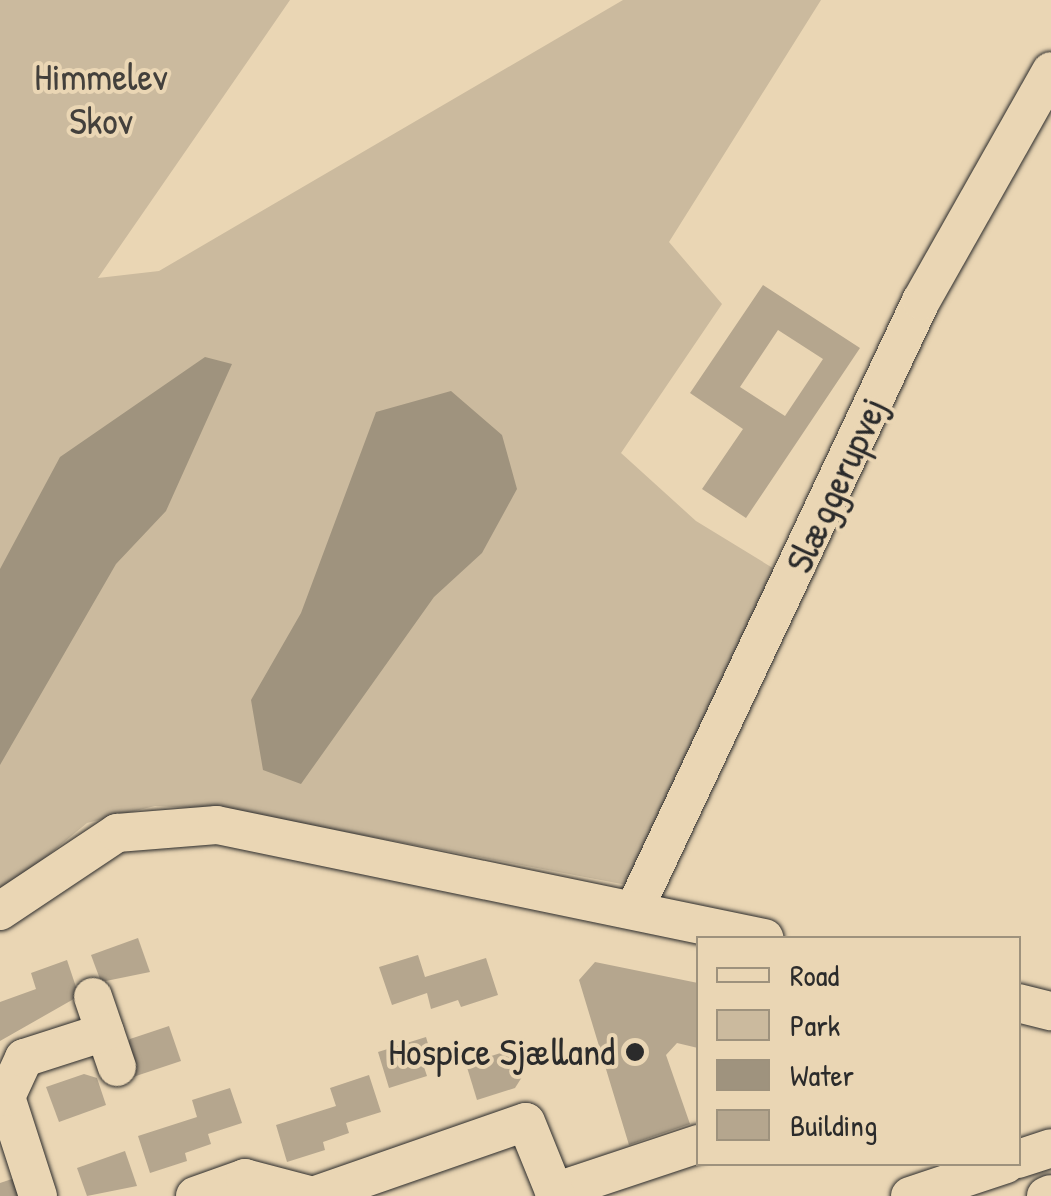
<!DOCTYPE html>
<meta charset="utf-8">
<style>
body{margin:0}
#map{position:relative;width:1051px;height:1196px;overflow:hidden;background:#ead6b4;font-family:"Patrick Hand",sans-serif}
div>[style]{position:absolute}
.green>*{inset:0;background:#cbba9e}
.water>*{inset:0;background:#9f937e}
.building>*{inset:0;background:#b5a68e}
.roads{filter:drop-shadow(0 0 2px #2b2b2b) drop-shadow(0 0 2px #2b2b2b)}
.minor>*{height:38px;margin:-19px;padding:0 19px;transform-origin:19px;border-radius:19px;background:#ead6b4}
.dots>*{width:28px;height:28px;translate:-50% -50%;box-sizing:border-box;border:5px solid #ead6b4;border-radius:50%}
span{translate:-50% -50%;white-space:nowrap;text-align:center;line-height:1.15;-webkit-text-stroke:8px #ead6b4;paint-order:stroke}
.park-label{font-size:38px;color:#43403c}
.street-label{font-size:38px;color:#2b2b2b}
.poi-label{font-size:38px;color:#2b2b2b}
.right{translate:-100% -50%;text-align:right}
.legend{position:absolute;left:696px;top:936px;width:325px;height:230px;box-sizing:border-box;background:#ead6b4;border:2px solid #9e927d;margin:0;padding:12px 18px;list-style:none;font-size:30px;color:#2b2b2b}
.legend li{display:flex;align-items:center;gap:20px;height:50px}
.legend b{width:50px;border:2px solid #9e927d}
</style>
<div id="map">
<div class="green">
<i style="clip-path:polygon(0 0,290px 0,98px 278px,159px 271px,623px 0,821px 0,669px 242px,722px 304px,621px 453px,696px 521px,781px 573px,627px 885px,230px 810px,155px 806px,87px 823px,0 895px)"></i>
</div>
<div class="water">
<i style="clip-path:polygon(205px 357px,232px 364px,166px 511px,116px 564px,0 765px,0 569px,60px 457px)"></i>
<i style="clip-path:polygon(451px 391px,502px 435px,517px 489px,482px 553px,434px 597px,301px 784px,263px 770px,251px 700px,301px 613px,376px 412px)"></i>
</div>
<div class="building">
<i style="clip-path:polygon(evenodd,763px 285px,860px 348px,746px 518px,702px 489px,743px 429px,690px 393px,763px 285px,778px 330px,823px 359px,785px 416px,740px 387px,778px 330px)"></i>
<i style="clip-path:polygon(138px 938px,150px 972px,101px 982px,91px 955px)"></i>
<i style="clip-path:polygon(418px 955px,425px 977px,486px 958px,498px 995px,461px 1007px,458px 1000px,431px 1009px,427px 993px,392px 1005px,379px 967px)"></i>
<i style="clip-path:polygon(67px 960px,79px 996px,0 1041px,0 1002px,36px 989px,31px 973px)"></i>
<i style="clip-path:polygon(595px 962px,698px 983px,698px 1048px,677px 1043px,666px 1055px,690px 1124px,629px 1145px,579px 980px)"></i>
<i style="clip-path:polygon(169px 1026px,181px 1061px,133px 1077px,124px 1050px,130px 1039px)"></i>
<i style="clip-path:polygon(426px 1037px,434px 1064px,424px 1067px,427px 1076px,389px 1088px,378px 1052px)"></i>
<i style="clip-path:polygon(513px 1049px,522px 1077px,515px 1088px,477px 1100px,466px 1064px)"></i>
<i style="clip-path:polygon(84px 1074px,97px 1078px,106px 1105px,59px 1122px,46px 1087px)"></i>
<i style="clip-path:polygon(369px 1075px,381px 1112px,346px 1123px,349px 1133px,323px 1142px,325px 1150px,287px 1162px,276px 1125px,336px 1106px,330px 1088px)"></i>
<i style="clip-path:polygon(230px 1088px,242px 1123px,208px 1134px,211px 1144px,185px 1153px,187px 1161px,150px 1173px,138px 1136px,197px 1117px,192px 1100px)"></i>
<i style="clip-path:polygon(125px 1151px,137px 1186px,87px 1196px,77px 1168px)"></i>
<i style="clip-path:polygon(15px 1178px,21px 1196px,0 1196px,0 1183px)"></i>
</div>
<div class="roads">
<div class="minor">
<i style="left:636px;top:906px;width:669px;rotate:-64.78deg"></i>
<i style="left:921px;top:301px;width:264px;rotate:-60.5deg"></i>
<i style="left:0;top:911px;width:141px;rotate:-33.7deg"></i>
<i style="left:117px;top:833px;width:100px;rotate:-4.6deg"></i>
<i style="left:217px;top:825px;width:559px;rotate:11.67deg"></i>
<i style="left:93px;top:997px;width:74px;rotate:71.1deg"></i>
<i style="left:1018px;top:1003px;width:34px;rotate:14deg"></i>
<i style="left:1018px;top:1159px;width:35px;rotate:-18deg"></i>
<i style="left:554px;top:1192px;width:152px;rotate:-18.4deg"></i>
<i style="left:38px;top:1196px;width:104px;rotate:-107.9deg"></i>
<i style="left:6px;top:1097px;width:43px;rotate:-65.2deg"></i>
<i style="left:24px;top:1058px;width:85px;rotate:-17.8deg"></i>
<i style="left:195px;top:1196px;width:53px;rotate:-19.8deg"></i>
<i style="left:245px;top:1178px;width:70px;rotate:14.8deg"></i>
<i style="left:313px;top:1196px;width:225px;rotate:-19.2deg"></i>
<i style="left:526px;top:1122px;width:80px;rotate:67.9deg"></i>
<i style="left:910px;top:1196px;width:101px;rotate:-18.4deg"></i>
<i style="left:1046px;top:1196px;width:5px;rotate:-22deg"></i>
</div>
</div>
<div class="dots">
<i style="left:635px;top:1052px;background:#2b2b2b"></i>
</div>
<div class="park-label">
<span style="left:101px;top:99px">Himmelev<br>Skov</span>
</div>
<div class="street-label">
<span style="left:836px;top:485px;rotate:-65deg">Slæggerupvej</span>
</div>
<div class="poi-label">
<span class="right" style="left:615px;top:1052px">Hospice Sjælland</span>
</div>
<ul class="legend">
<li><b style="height:12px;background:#ead6b4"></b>Road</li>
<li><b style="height:28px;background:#cbba9e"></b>Park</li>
<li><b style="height:28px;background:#9f937e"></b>Water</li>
<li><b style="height:28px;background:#b5a68e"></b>Building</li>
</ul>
</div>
